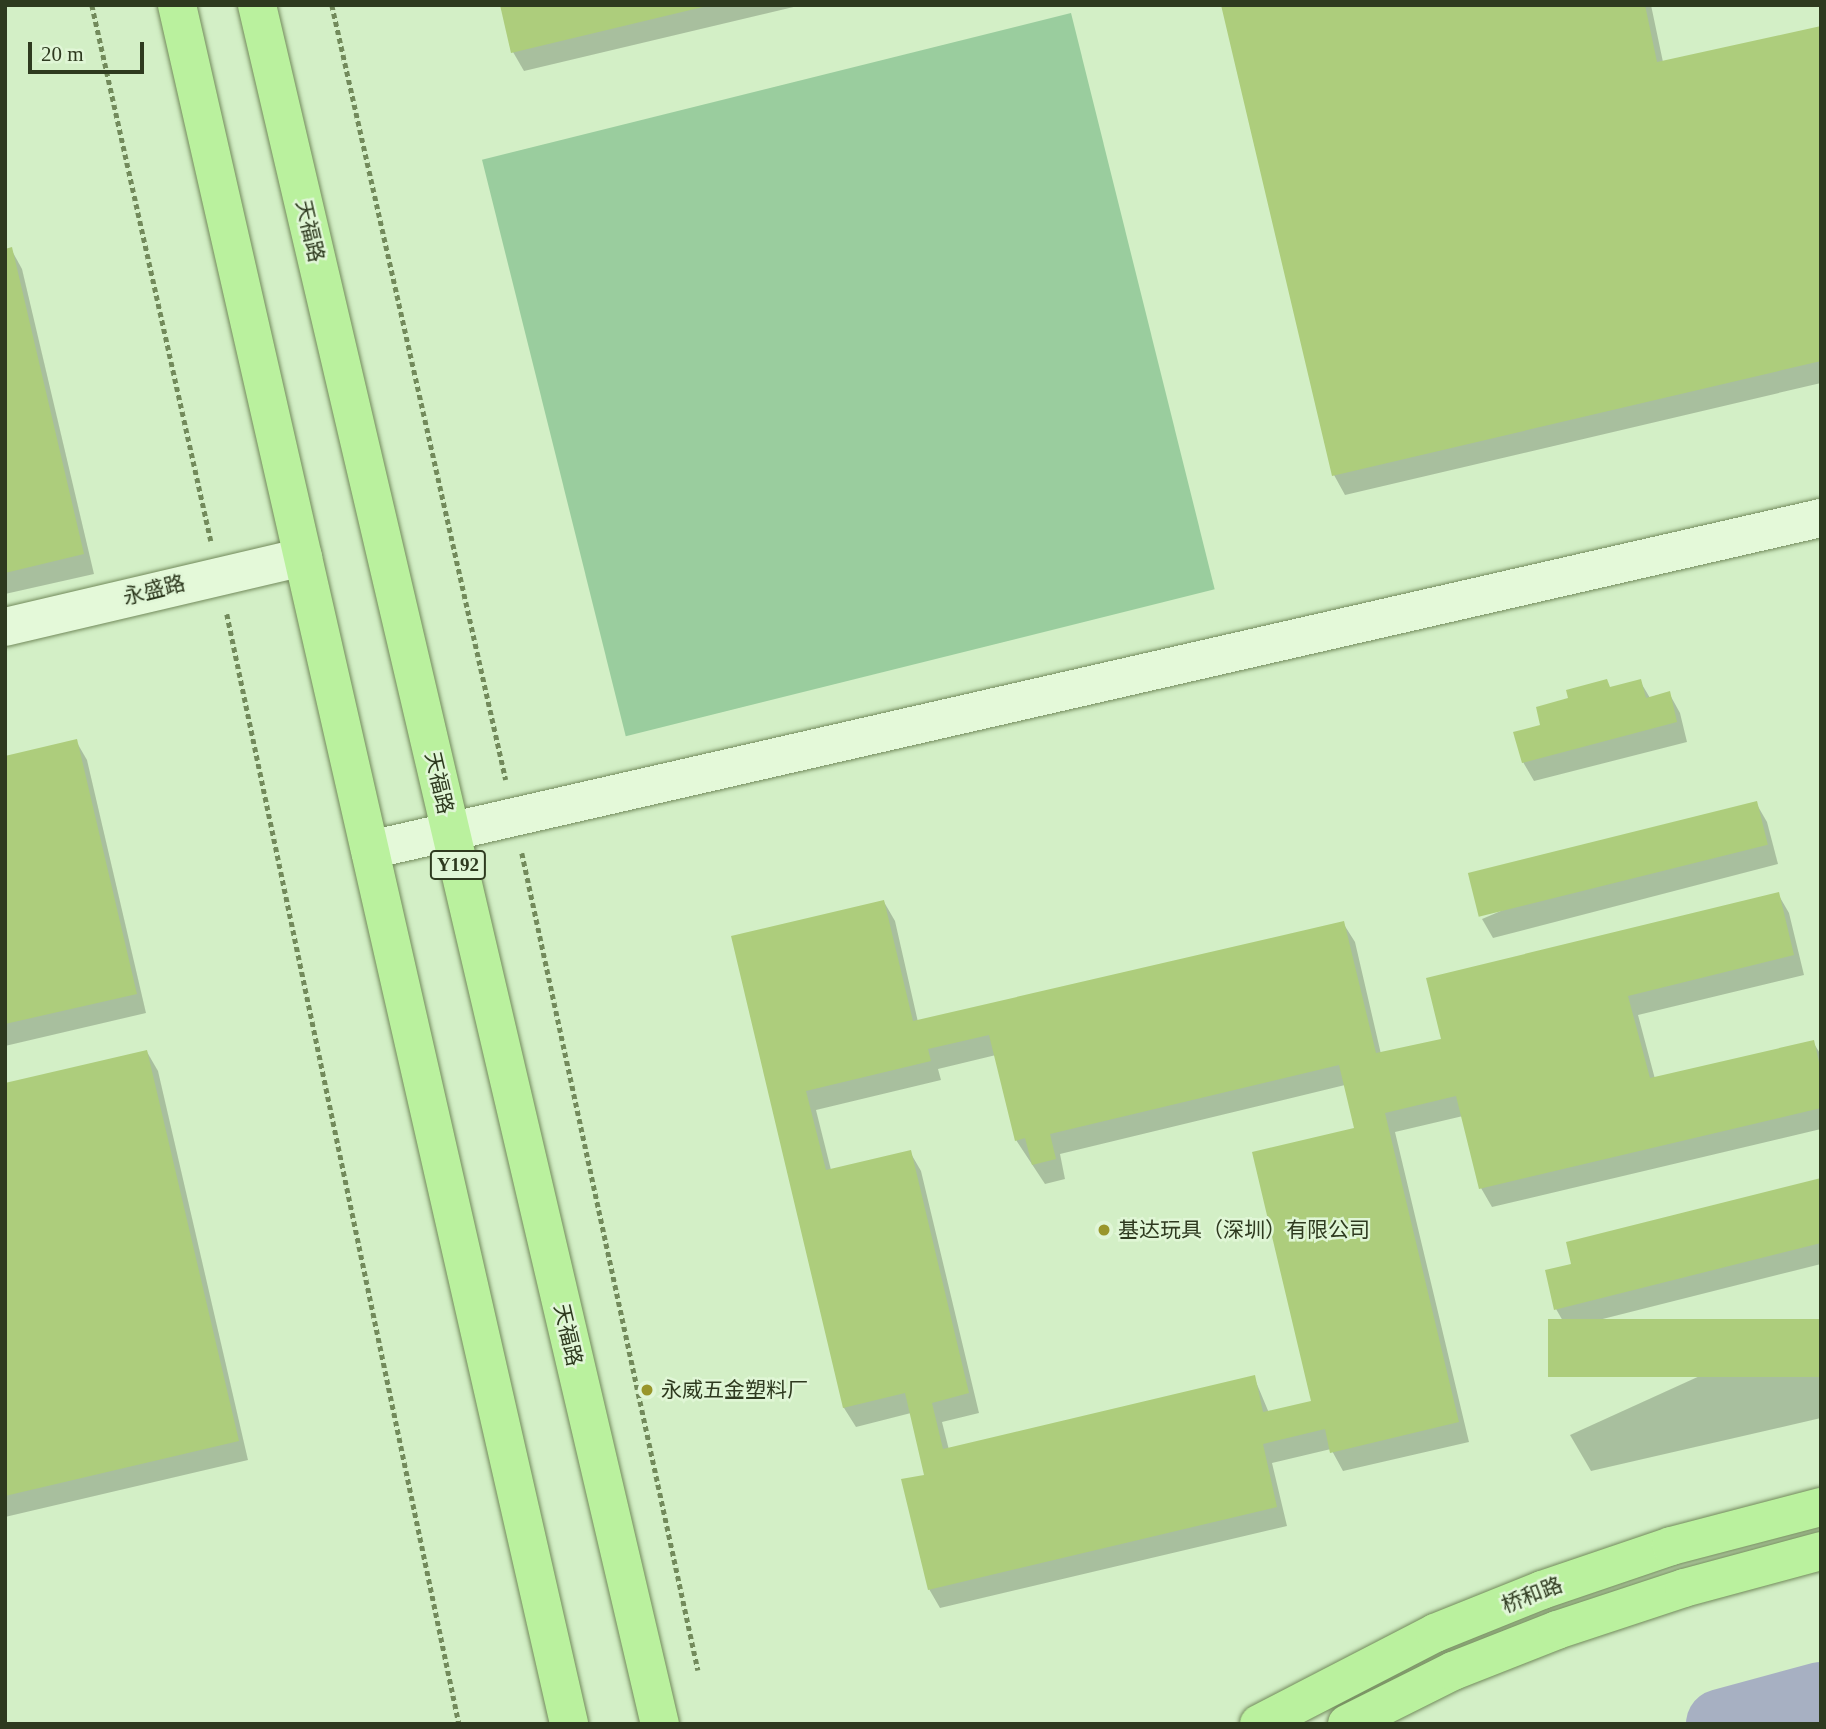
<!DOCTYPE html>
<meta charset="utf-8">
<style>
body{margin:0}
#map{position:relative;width:1826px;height:1729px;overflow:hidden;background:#d3efc6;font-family:"Times New Roman","Noto Sans SC",serif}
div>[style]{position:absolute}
.green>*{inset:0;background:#9acd9e;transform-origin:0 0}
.shadow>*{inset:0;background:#0003}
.river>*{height:70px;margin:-35px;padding:0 35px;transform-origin:35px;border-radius:35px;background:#a7b0c2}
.building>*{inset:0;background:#adcd7c;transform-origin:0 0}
.path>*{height:4.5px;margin-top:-2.25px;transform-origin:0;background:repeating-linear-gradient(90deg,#728a5b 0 5px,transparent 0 8.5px)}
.roads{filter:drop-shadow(0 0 2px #728a5b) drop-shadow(0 0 2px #728a5b)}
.minor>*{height:38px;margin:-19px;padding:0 19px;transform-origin:19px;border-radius:19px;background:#e4f9d9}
.major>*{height:38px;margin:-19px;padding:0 19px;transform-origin:19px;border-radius:19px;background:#baf19e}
.dots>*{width:19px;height:19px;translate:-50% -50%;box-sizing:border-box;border:4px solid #e0f6d6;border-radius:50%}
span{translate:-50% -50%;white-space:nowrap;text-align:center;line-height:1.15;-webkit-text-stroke:5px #e0f6d6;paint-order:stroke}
.shield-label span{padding:2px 5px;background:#e0f6d6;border:2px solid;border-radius:5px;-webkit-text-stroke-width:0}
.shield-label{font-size:19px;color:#2e3a1f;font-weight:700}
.street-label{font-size:21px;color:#2e3a1f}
.poi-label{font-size:21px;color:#2e3a1f}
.left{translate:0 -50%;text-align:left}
.frame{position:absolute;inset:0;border:7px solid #2e3a1f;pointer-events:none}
.scale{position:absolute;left:28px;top:42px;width:116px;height:32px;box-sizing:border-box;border:4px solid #2e3a1f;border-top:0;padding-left:9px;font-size:21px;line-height:24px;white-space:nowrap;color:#2e3a1f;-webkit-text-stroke:5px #e0f6d6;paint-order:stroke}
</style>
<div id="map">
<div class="green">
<i style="left:1071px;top:13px;width:594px;height:607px;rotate:76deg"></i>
</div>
<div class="shadow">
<i style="clip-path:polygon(502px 5px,802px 5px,524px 71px,513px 52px)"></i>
<i style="clip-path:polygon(1223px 5px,1651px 5px,1663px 62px,1821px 28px,1821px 383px,1345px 495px,1334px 475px)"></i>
<i style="clip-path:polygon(11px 249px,22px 269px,94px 574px,5px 594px,5px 251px)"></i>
<i style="clip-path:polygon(1640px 681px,1650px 698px,1669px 693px,1680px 713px,1687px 742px,1534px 781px,1523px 762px,1543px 726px)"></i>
<i style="clip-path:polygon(76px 741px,87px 760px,146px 1013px,5px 1046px,5px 757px)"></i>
<i style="clip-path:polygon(1756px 803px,1767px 822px,1778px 864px,1493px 938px,1482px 919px)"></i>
<i style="clip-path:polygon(evenodd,1778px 894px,1789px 913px,1804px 975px,1638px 1015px,1655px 1079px,1813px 1042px,1821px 1055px,1821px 1129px,1492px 1207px,1481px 1188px,1463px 1116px,1395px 1132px,1469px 1442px,1343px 1471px,1331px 1449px,1272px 1463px,1287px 1526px,940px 1608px,929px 1589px,926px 1476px,911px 1413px,856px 1427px,844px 1408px,734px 937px,884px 902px,895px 921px,918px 1022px,1343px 923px,1355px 942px,1381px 1054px,1443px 1041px,1778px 894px,996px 1055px,1016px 1140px,1045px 1184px,1065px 1179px,1060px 1154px,1345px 1085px,1356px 1129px,1313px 1403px,1269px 1413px,1254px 1377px,949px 1450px,942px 1422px,979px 1413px,921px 1171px,910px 1152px,831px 1170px,816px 1110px,941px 1080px,938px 1069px,996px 1055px)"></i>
<i style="clip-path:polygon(147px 1052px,158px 1071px,248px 1460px,5px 1517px,5px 1084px)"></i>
<i style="clip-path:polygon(1821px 1180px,1821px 1264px,1567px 1328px,1556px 1309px)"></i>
<i style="clip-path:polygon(1821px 1321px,1821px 1418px,1591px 1471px,1570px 1435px)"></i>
</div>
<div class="river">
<i style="left:1721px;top:1724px;width:104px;rotate:-15.1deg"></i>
</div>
<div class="building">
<i style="clip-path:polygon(500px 5px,707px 5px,707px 6px,511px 53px)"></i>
<i style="clip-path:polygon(1221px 5px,1645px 5px,1657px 62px,1821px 26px,1821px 361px,1332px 476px)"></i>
<i style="clip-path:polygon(12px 247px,84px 554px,5px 573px,5px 249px)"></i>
<i style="clip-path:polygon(1607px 679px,1610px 687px,1641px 679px,1646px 698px,1670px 691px,1677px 722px,1522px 763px,1513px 732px,1540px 725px,1536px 707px,1568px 698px,1566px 690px)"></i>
<i style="clip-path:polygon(77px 739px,137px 994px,5px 1024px,5px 756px)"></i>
<i style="left:1757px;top:801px;width:45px;height:298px;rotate:76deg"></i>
<i style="clip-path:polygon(evenodd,1779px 892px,1794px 955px,1628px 996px,1650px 1078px,1814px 1040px,1821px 1071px,1821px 1108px,1479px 1189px,1456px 1096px,1385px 1113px,1459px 1422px,1330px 1453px,1325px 1429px,1263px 1444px,1277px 1507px,928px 1590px,901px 1479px,924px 1475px,905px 1393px,843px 1408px,731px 936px,884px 900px,913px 1021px,1344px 921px,1376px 1053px,1441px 1039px,1426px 978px,1779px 892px,989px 1035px,1015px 1141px,1025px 1138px,1032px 1165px,1056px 1159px,1050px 1134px,1339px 1065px,1354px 1128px,1252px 1152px,1311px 1401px,1263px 1412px,1255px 1375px,943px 1449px,932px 1403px,969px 1393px,911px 1150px,826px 1170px,806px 1091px,931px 1061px,928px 1049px,989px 1035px)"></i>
<i style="clip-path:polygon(147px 1050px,239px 1441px,5px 1496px,5px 1083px)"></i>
<i style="clip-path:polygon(1821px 1178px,1821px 1243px,1554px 1310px,1545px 1270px,1571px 1264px,1566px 1242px)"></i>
<i style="left:1821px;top:1319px;width:58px;height:273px;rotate:90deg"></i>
</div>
<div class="path">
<i style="left:92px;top:5px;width:549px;rotate:77.48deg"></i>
<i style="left:332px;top:5px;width:794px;rotate:77.35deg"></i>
<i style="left:227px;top:614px;width:1134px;rotate:78.19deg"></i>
<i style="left:522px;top:853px;width:836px;rotate:77.84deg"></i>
</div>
<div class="roads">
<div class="minor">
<i style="left:5px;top:627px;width:306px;rotate:-13.2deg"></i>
<i style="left:370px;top:850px;width:1488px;rotate:-12.89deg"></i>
</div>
<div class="major">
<i style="left:177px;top:5px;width:1763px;rotate:77.15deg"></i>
<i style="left:257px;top:5px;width:1766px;rotate:76.81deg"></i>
<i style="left:1259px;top:1724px;width:198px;rotate:-27.3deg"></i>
<i style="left:1435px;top:1633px;width:115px;rotate:-21.9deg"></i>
<i style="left:1542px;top:1590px;width:136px;rotate:-18.8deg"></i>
<i style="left:1671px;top:1546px;width:155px;rotate:-14.6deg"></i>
<i style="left:1347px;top:1724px;width:119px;rotate:-26.6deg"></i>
<i style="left:1453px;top:1671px;width:112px;rotate:-21.5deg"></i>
<i style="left:1557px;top:1630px;width:134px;rotate:-18.3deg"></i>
<i style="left:1684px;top:1588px;width:142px;rotate:-15.1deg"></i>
</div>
</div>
<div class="dots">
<i style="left:1104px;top:1230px;background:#99962b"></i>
<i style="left:647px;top:1390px;background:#99962b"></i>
</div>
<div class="shield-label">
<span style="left:458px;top:865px">Y192</span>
</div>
<div class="street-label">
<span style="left:310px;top:231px;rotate:77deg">天福路</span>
<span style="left:154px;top:590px;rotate:-14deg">永盛路</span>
<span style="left:439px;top:783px;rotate:77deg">天福路</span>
<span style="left:568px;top:1335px;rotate:77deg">天福路</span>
<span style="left:1532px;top:1595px;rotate:-21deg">桥和路</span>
</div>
<div class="poi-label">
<span class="left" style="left:1118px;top:1230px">基达玩具（深圳）有限公司</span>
<span class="left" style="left:661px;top:1390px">永威五金塑料厂</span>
</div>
<div class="frame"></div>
<div class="scale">20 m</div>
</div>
